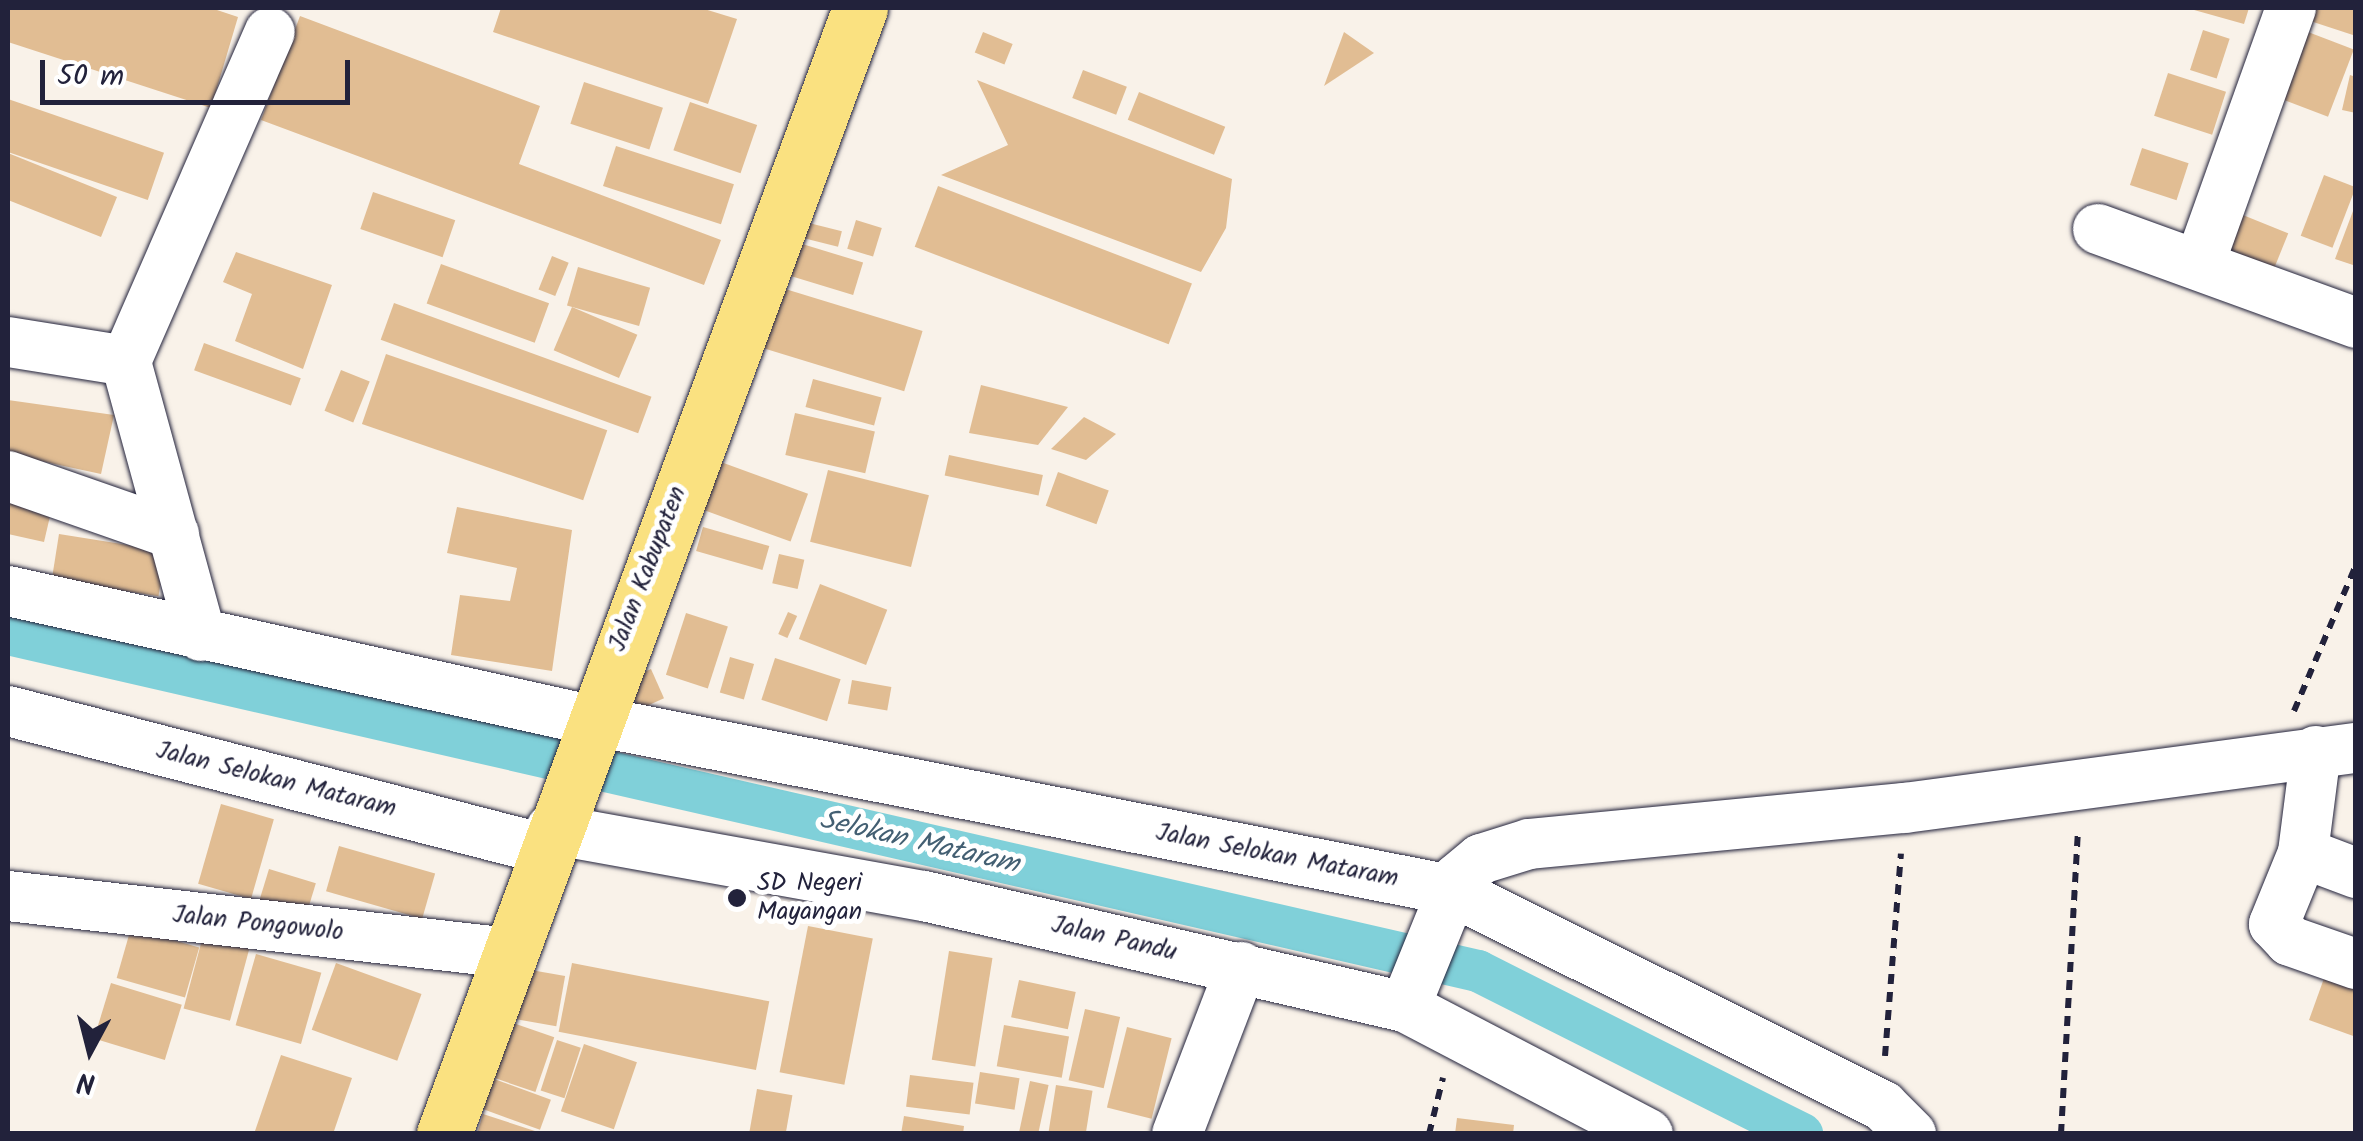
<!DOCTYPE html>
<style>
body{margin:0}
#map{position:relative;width:2363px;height:1141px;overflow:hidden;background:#f9f2e9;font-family:Kalam,sans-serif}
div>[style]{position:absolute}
.canal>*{height:42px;margin:-21px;padding:0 21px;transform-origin:21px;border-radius:21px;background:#80d0d9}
.building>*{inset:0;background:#e1bd93;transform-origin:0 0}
.path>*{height:6px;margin-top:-3px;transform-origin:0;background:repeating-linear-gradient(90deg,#22223b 0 10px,transparent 0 18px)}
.roads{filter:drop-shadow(0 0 2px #22223b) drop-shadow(0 0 2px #22223b)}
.minor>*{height:50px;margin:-25px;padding:0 25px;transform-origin:25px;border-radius:25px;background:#fff}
.major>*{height:55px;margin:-27.5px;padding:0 27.5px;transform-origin:27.5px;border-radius:27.5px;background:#fae180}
.dots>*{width:28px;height:28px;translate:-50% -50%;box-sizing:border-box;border:5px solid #fff;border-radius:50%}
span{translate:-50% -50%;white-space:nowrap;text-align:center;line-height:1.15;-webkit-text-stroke:10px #fff;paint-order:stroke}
.street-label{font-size:25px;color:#22223b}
.poi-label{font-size:25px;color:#22223b}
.left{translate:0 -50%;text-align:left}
.water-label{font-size:28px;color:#435f72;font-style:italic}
.frame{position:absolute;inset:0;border:10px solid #22223b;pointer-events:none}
.north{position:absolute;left:40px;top:1001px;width:100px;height:100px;-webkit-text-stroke:8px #fff;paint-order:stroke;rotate:187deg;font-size:28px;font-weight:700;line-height:40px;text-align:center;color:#22223b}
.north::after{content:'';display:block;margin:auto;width:35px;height:45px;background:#22223b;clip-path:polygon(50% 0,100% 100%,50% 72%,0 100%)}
.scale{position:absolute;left:40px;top:60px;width:310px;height:45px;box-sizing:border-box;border:5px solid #22223b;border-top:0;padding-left:12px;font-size:30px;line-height:35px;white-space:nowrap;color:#22223b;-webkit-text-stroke:8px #fff;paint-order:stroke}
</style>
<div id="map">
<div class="canal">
<i style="left:8px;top:634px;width:1508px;rotate:12.91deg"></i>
<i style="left:1478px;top:971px;width:363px;rotate:26.7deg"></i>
</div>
<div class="building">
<i style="clip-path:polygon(8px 8px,211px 8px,238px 17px,211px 108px,8px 42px)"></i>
<i style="clip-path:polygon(501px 8px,701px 8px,737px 19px,708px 104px,493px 32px)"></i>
<i style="clip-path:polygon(2187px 8px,2249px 8px,2244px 24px)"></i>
<i style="clip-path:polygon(2301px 8px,2356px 8px,2356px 36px,2298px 17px)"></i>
<i style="clip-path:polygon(300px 16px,540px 106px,519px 164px,721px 240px,704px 285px,261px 120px)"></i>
<i style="left:2295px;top:27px;width:63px;height:72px;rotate:21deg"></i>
<i style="left:2203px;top:30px;width:28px;height:42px;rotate:18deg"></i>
<i style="left:983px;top:32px;width:32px;height:22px;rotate:22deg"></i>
<i style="clip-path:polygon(1344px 32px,1374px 53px,1324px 86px)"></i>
<i style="left:1083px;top:70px;width:47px;height:30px;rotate:21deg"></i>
<i style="left:2168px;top:73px;width:61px;height:45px;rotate:18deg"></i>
<i style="clip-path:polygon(2350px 75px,2356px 77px,2356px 113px,2342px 110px)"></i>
<i style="clip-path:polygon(977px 80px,1232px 179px,1226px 228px,1201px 272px,941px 175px,1008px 145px)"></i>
<i style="left:584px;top:82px;width:83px;height:44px;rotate:18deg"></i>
<i style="left:1139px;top:92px;width:93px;height:30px;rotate:22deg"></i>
<i style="left:8px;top:99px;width:165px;height:50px;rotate:19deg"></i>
<i style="left:690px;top:102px;width:71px;height:51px;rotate:19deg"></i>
<i style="left:616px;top:146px;width:124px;height:42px;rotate:18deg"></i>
<i style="left:2142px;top:148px;width:49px;height:39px;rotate:18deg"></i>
<i style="clip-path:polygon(8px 153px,117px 197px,101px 237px,8px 200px)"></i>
<i style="left:2324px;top:175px;width:34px;height:65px;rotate:21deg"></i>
<i style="left:938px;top:186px;width:272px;height:65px;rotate:21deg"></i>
<i style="left:373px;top:192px;width:87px;height:39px;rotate:19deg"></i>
<i style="clip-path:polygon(2356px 203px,2356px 266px,2335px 259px)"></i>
<i style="left:2228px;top:209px;width:65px;height:48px;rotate:22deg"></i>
<i style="left:856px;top:220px;width:27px;height:30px;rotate:17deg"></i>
<i style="left:805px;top:222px;width:38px;height:16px;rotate:14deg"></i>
<i style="left:799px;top:243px;width:67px;height:34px;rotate:17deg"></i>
<i style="clip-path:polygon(236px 252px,332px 285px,303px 369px,235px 341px,252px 294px,223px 282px)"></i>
<i style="left:552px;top:256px;width:18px;height:36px;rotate:22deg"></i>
<i style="left:441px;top:264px;width:115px;height:42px;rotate:20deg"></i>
<i style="left:578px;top:267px;width:75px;height:40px;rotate:16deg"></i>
<i style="left:782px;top:288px;width:147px;height:63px;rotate:17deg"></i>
<i style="left:394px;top:303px;width:274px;height:39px;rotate:20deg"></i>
<i style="left:572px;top:307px;width:71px;height:47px;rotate:23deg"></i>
<i style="left:204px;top:343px;width:103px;height:29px;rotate:20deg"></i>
<i style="left:386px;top:354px;width:234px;height:74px;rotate:19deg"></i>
<i style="left:341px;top:370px;width:31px;height:44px;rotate:22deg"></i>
<i style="left:813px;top:379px;width:71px;height:29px;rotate:15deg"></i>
<i style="clip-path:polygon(981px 385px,1068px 407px,1038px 445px,969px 433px)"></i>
<i style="clip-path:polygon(8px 400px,114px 415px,101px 474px,8px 454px)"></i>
<i style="left:795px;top:413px;width:82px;height:43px;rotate:13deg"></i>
<i style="clip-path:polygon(1084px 417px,1116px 434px,1086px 460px,1051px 449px)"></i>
<i style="left:699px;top:454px;width:116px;height:51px;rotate:20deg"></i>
<i style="left:949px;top:455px;width:96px;height:21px;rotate:12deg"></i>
<i style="left:828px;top:470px;width:104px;height:74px;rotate:14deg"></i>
<i style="left:1058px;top:472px;width:54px;height:36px;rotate:20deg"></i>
<i style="clip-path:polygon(8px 489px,54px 499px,44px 542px,8px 534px)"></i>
<i style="clip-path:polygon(457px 507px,572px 530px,552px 671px,451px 655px,460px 595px,510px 601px,517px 568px,447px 553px)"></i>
<i style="left:703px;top:527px;width:69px;height:25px;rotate:16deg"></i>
<i style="left:59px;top:534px;width:108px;height:46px;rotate:9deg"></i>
<i style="left:779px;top:554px;width:26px;height:30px;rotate:13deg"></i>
<i style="left:820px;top:584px;width:72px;height:59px;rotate:21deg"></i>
<i style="left:788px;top:612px;width:10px;height:24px;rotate:24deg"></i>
<i style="left:686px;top:613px;width:44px;height:65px;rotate:18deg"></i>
<i style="left:730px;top:657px;width:25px;height:37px;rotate:16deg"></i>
<i style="left:775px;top:658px;width:69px;height:44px;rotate:18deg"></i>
<i style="left:651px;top:669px;width:32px;height:27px;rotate:66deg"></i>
<i style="left:852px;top:680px;width:40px;height:24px;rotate:10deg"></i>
<i style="left:221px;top:804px;width:55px;height:83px;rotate:16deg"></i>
<i style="left:339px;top:846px;width:100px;height:47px;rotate:16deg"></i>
<i style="left:269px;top:869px;width:49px;height:45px;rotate:17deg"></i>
<i style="left:808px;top:926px;width:66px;height:149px;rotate:11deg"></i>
<i style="left:131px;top:928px;width:71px;height:52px;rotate:16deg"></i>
<i style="left:203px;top:936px;width:48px;height:75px;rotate:15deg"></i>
<i style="left:949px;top:951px;width:44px;height:110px;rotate:9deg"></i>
<i style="left:256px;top:954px;width:68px;height:74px;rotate:16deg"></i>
<i style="left:336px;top:963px;width:91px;height:71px;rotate:20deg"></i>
<i style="left:572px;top:963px;width:201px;height:70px;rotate:11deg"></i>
<i style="left:508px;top:966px;width:58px;height:51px;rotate:10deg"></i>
<i style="clip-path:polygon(2327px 970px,2356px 981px,2356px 1037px,2309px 1020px)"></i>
<i style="left:1019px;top:980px;width:58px;height:38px;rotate:12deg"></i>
<i style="left:111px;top:983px;width:74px;height:58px;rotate:17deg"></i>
<i style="left:1085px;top:1009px;width:36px;height:73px;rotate:13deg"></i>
<i style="left:507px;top:1021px;width:50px;height:58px;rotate:19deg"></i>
<i style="left:1004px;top:1025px;width:66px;height:42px;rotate:10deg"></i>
<i style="left:1127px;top:1027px;width:46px;height:83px;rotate:14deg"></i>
<i style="left:557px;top:1040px;width:25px;height:53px;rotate:18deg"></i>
<i style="left:584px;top:1044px;width:56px;height:71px;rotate:19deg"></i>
<i style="clip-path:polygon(281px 1055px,352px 1078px,333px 1134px,255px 1131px)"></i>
<i style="left:472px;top:1071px;width:84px;height:32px;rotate:20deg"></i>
<i style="left:980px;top:1072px;width:40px;height:32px;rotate:9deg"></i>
<i style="left:910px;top:1075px;width:64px;height:32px;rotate:7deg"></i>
<i style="left:1030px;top:1081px;width:19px;height:53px;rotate:12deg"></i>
<i style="left:1056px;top:1085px;width:37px;height:50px;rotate:9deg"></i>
<i style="left:757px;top:1089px;width:36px;height:46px;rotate:10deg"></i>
<i style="clip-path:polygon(483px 1114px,541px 1133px,540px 1134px,477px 1134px)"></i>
<i style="clip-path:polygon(904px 1116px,964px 1126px,963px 1134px,901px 1134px)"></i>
<i style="clip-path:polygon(1457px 1118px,1514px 1125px,1513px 1134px,1455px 1134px)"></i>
</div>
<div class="path">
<i style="left:2294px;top:711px;width:159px;rotate:-67deg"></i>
<i style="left:1885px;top:1056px;width:203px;rotate:-85.5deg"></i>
<i style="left:1429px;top:1134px;width:58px;rotate:-76deg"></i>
<i style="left:2061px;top:1134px;width:304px;rotate:-86.8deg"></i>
</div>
<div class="roads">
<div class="minor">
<i style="left:2098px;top:229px;width:275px;rotate:20deg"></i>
<i style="left:2199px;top:265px;width:273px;rotate:-70.3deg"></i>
<i style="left:8px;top:342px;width:120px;rotate:9.1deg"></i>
<i style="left:8px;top:476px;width:176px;rotate:19.3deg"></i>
<i style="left:8px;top:591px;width:596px;rotate:12.5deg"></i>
<i style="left:590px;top:720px;width:877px;rotate:11.18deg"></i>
<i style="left:1450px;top:890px;width:484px;rotate:26.5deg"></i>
<i style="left:1883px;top:1106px;width:40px;rotate:45deg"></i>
<i style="left:201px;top:636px;width:285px;rotate:-105.3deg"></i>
<i style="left:126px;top:361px;width:359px;rotate:-66.4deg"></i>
<i style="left:8px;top:711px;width:553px;rotate:14.44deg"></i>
<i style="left:2316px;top:751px;width:103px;rotate:97.3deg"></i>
<i style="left:2303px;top:853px;width:77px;rotate:112.2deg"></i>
<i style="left:2274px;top:924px;width:23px;rotate:47deg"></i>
<i style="left:2290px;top:941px;width:70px;rotate:19.2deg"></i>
<i style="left:551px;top:829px;width:379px;rotate:10.2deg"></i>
<i style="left:924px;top:896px;width:494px;rotate:13deg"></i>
<i style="left:1405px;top:1007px;width:274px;rotate:27.6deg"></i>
<i style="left:2303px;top:853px;width:57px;rotate:20.7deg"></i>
<i style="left:8px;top:896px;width:504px;rotate:6.49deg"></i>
<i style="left:1405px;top:1007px;width:138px;rotate:-67.9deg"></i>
<i style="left:1457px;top:879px;width:31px;rotate:-40deg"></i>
<i style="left:1481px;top:859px;width:50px;rotate:-17.4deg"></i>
<i style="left:1529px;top:844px;width:378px;rotate:-5.5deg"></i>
<i style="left:1905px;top:808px;width:455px;rotate:-7.6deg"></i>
<i style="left:1177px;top:1134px;width:179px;rotate:-69deg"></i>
</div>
<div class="major">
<i style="left:444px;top:1134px;width:1200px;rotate:-69.72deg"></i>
</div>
</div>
<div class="dots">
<i style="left:737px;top:898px;background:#22223b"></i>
</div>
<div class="street-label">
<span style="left:648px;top:569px;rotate:-69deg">Jalan Kabupaten</span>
<span style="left:276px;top:780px;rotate:14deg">Jalan Selokan Mataram</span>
<span style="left:1277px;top:856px;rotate:11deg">Jalan Selokan Mataram</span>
<span style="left:258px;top:924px;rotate:6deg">Jalan Pongowolo</span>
<span style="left:1114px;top:939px;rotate:13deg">Jalan Pandu</span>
</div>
<div class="poi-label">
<span class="left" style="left:757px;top:898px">SD Negeri<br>Mayangan</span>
</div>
<div class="water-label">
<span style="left:919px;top:843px;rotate:13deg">Selokan Mataram</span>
</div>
<div class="frame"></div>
<div class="north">N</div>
<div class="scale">50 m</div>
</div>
